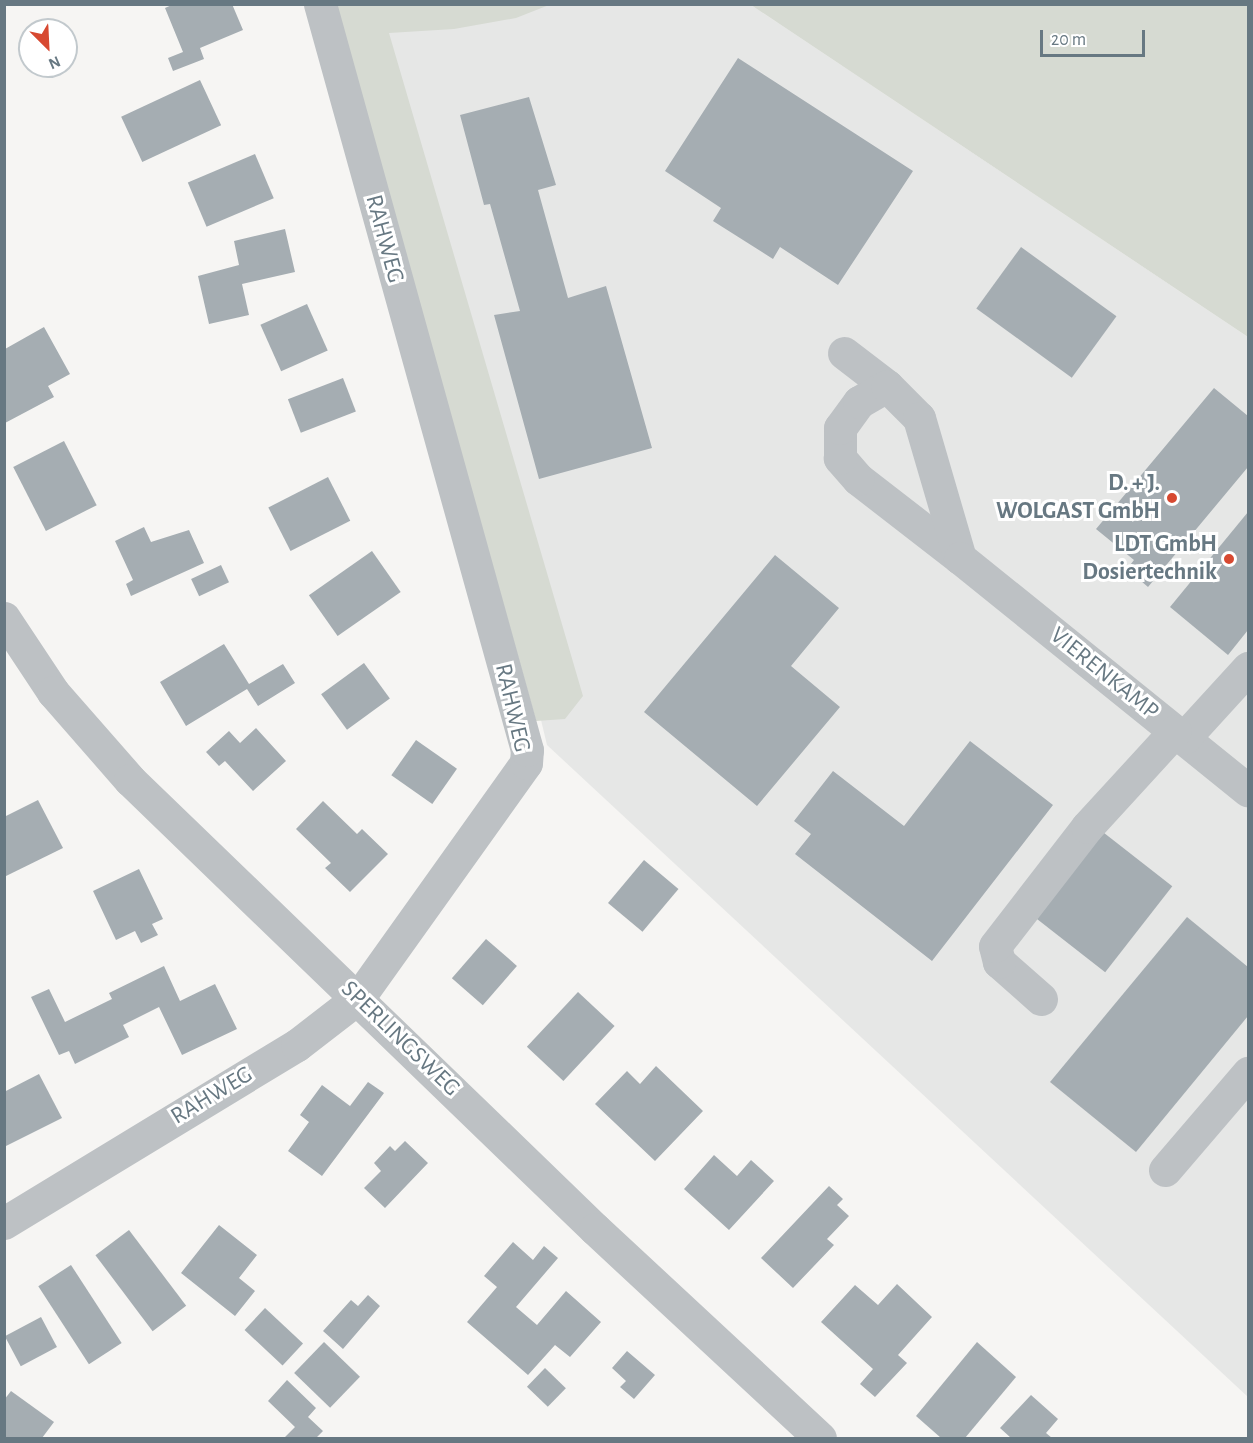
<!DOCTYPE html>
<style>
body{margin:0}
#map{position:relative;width:1253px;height:1443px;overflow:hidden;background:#f6f5f3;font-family:"Alegreya Sans",sans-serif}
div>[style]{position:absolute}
.built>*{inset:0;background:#e6e7e6}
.green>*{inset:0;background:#d6dad2}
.building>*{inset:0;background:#a5adb2;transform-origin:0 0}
.minor>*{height:33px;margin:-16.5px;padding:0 16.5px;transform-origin:16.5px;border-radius:16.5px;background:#bdc1c4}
.dots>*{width:16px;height:16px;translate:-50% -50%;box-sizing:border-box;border:3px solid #fff;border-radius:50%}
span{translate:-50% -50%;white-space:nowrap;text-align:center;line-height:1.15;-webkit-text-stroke:6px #fff;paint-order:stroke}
.street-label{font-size:24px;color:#677882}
.poi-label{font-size:24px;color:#677882;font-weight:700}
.right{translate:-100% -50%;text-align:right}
.frame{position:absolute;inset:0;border:6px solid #677882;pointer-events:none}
.north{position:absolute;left:18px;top:18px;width:60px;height:60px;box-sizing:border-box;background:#fff;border:2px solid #c2c9cd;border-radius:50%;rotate:156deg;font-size:16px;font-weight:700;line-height:24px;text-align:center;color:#677882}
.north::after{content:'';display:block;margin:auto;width:21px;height:27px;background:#d74931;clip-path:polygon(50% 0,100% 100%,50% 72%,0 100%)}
.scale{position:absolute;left:1040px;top:30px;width:105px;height:27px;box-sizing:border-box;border:3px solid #677882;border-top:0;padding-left:8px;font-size:18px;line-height:21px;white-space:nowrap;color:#677882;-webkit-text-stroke:4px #fff;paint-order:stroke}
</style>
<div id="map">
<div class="built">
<i style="clip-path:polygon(510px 4px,751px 5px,1248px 337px,1248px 1397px,547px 745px,374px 23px)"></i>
</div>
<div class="green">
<i style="clip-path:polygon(336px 5px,549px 5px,516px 18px,454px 29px,389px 33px,583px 696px,565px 719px,536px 721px)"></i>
<i style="clip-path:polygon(751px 5px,1248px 5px,1248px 337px)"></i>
</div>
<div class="building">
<i style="clip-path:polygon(174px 4px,232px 4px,243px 30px,200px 48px,204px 59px,173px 71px,168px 58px,183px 52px,165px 8px)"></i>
<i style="clip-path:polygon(738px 58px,913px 171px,838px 285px,780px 247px,773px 259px,713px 221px,721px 208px,665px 171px)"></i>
<i style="left:200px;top:80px;width:50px;height:87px;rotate:65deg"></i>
<i style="clip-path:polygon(529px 97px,556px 185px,538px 190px,568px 298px,606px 286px,652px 448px,539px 479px,494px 315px,520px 311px,490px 204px,484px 205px,460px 115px)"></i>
<i style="left:255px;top:154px;width:48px;height:73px;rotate:67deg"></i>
<i style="clip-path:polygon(285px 229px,295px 272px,242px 284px,249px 315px,209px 324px,198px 276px,239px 265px,234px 241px)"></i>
<i style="left:1021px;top:247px;width:118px;height:76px;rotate:36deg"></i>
<i style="left:307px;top:304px;width:51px;height:51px;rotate:66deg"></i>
<i style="clip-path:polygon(44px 327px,70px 374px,48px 386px,54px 397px,5px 423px,5px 349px)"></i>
<i style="left:343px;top:378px;width:36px;height:59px;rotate:69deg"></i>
<i style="clip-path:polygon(1214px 388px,1248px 416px,1248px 467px,1148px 587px,1127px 569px,1134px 560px,1096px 529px)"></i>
<i style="left:64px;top:441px;width:72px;height:57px;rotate:63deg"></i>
<i style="left:328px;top:477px;width:49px;height:67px;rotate:63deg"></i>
<i style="clip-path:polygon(1248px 512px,1248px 630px,1228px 655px,1170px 607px)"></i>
<i style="clip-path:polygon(144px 527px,151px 542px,189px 530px,204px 563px,131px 596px,126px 584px,133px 580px,115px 541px)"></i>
<i style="left:372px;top:551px;width:50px;height:77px;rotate:55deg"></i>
<i style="clip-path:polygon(775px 555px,839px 608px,791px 666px,840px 707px,757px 806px,644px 712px)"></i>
<i style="left:221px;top:565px;width:19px;height:33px;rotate:65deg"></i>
<i style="clip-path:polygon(224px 644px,249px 684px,283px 664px,295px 683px,258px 706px,247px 689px,186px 726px,160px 682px)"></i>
<i style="left:364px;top:663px;width:44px;height:53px;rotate:54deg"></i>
<i style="clip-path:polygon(256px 728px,286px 761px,253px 791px,225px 761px,219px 766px,206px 752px,229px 731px,240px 743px)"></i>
<i style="left:416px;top:740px;width:50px;height:43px;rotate:35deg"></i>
<i style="clip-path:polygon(970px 741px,1053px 805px,932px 961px,795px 854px,811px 834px,794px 821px,833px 771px,904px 826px)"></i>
<i style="clip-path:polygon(38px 800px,63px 848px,4px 877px,4px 817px)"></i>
<i style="clip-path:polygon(323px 801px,357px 834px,362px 829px,388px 854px,350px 892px,325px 868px,331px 863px,296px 829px)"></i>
<i style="left:1099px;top:829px;width:93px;height:109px;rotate:38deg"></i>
<i style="left:644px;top:860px;width:45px;height:56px;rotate:40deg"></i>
<i style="clip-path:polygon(139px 869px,163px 919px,152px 924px,158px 935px,141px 943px,135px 931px,116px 940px,93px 891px)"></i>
<i style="clip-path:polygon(1187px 917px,1248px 967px,1248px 1016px,1136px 1152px,1050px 1082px)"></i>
<i style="left:486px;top:939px;width:41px;height:52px;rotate:41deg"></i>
<i style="clip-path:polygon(164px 966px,180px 1001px,215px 984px,237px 1029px,182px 1055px,159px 1007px,123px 1025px,129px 1037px,75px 1064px,69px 1051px,59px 1055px,31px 997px,49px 989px,65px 1022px,112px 999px,109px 993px)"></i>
<i style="left:578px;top:992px;width:50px;height:75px;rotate:43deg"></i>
<i style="clip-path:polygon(656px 1066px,703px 1111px,655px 1161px,595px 1104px,627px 1071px,640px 1084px)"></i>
<i style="clip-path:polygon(39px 1074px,62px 1118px,4px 1147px,4px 1092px)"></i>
<i style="clip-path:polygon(368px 1082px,384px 1093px,322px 1176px,288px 1151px,309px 1122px,300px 1115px,322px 1085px,350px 1106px)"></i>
<i style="clip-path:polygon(405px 1141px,428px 1163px,385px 1208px,364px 1188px,381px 1171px,374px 1163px,390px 1146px,395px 1151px)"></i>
<i style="clip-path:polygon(714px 1155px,737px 1176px,751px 1160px,774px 1181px,729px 1230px,684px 1189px)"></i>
<i style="clip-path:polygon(829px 1186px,843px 1199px,837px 1205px,849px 1216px,827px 1239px,834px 1245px,793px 1288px,761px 1258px)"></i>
<i style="clip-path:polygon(219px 1225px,257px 1255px,239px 1278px,255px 1291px,235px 1316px,181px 1273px)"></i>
<i style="left:129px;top:1230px;width:95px;height:42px;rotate:53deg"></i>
<i style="clip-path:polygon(513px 1242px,533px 1260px,544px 1246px,558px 1258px,516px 1307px,537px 1325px,566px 1291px,601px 1322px,570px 1357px,555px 1345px,528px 1375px,467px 1322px,497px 1287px,484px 1276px)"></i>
<i style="left:71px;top:1265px;width:93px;height:39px;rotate:57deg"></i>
<i style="clip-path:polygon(897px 1284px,932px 1317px,898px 1355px,907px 1363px,875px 1397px,860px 1384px,873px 1369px,821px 1322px,855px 1285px,878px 1305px)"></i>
<i style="clip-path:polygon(368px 1295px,380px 1306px,343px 1349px,323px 1331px,351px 1300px,358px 1306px)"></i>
<i style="left:265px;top:1308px;width:52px;height:30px;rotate:43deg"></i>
<i style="left:41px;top:1317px;width:34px;height:41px;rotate:62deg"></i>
<i style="left:324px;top:1342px;width:50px;height:43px;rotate:44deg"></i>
<i style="clip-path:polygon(977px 1342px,1016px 1377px,965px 1438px,941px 1438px,916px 1416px)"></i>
<i style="clip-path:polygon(627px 1351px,655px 1375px,634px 1399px,620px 1387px,626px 1381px,612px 1368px)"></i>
<i style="left:545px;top:1368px;width:29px;height:26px;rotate:44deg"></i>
<i style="clip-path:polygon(287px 1380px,316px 1408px,308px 1417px,323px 1431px,316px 1438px,285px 1437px,295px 1427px,268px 1401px)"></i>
<i style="clip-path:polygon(11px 1391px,54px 1422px,42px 1438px,4px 1438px,4px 1400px)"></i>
<i style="clip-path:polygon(1031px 1395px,1058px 1419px,1046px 1433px,1052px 1438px,1011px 1438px,1000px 1428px)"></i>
</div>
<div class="minor">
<i style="left:844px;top:353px;width:54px;rotate:37.5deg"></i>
<i style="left:960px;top:558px;width:129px;rotate:-142.2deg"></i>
<i style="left:858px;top:479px;width:28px;rotate:-131deg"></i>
<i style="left:840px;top:458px;width:30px;rotate:-90deg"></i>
<i style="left:840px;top:428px;width:32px;rotate:-54deg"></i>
<i style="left:859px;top:402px;width:32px;rotate:-30deg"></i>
<i style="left:887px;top:386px;width:45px;rotate:45deg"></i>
<i style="left:919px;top:418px;width:146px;rotate:73.7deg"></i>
<i style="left:960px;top:558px;width:370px;rotate:38.9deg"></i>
<i style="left:4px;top:618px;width:89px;rotate:56.5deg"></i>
<i style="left:53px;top:692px;width:117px;rotate:48.8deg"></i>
<i style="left:130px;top:780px;width:646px;rotate:44deg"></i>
<i style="left:595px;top:1229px;width:307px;rotate:42.9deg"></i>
<i style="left:1184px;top:738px;width:95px;rotate:-47.6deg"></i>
<i style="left:1041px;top:999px;width:56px;rotate:-138.6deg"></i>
<i style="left:999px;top:962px;width:16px;rotate:-104deg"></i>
<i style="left:995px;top:946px;width:150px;rotate:-52.3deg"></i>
<i style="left:1087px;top:827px;width:130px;rotate:-47.5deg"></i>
<i style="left:1165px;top:1170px;width:128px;rotate:-49.4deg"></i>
<i style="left:4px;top:1223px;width:343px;rotate:-31.3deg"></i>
<i style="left:297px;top:1045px;width:78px;rotate:-37.7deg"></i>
<i style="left:359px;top:997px;width:287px;rotate:-54.5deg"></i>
<i style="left:526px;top:763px;width:13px;rotate:-86deg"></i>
<i style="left:527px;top:750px;width:774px;rotate:-105.51deg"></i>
</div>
<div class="dots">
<i style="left:1172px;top:498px;background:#d74931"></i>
<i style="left:1229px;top:559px;background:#d74931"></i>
</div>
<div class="street-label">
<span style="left:384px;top:239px;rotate:75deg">RAHWEG</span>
<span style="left:1104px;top:674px;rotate:39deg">VIERENKAMP</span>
<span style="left:512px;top:708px;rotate:77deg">RAHWEG</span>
<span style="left:400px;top:1039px;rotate:44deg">SPERLINGSWEG</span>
<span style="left:212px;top:1096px;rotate:-31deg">RAHWEG</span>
</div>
<div class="poi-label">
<span class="right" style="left:1160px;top:498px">D. + J.<br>WOLGAST GmbH</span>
<span class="right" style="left:1217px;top:559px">LDT GmbH<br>Dosiertechnik</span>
</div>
<div class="frame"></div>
<div class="north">N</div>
<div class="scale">20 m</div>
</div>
